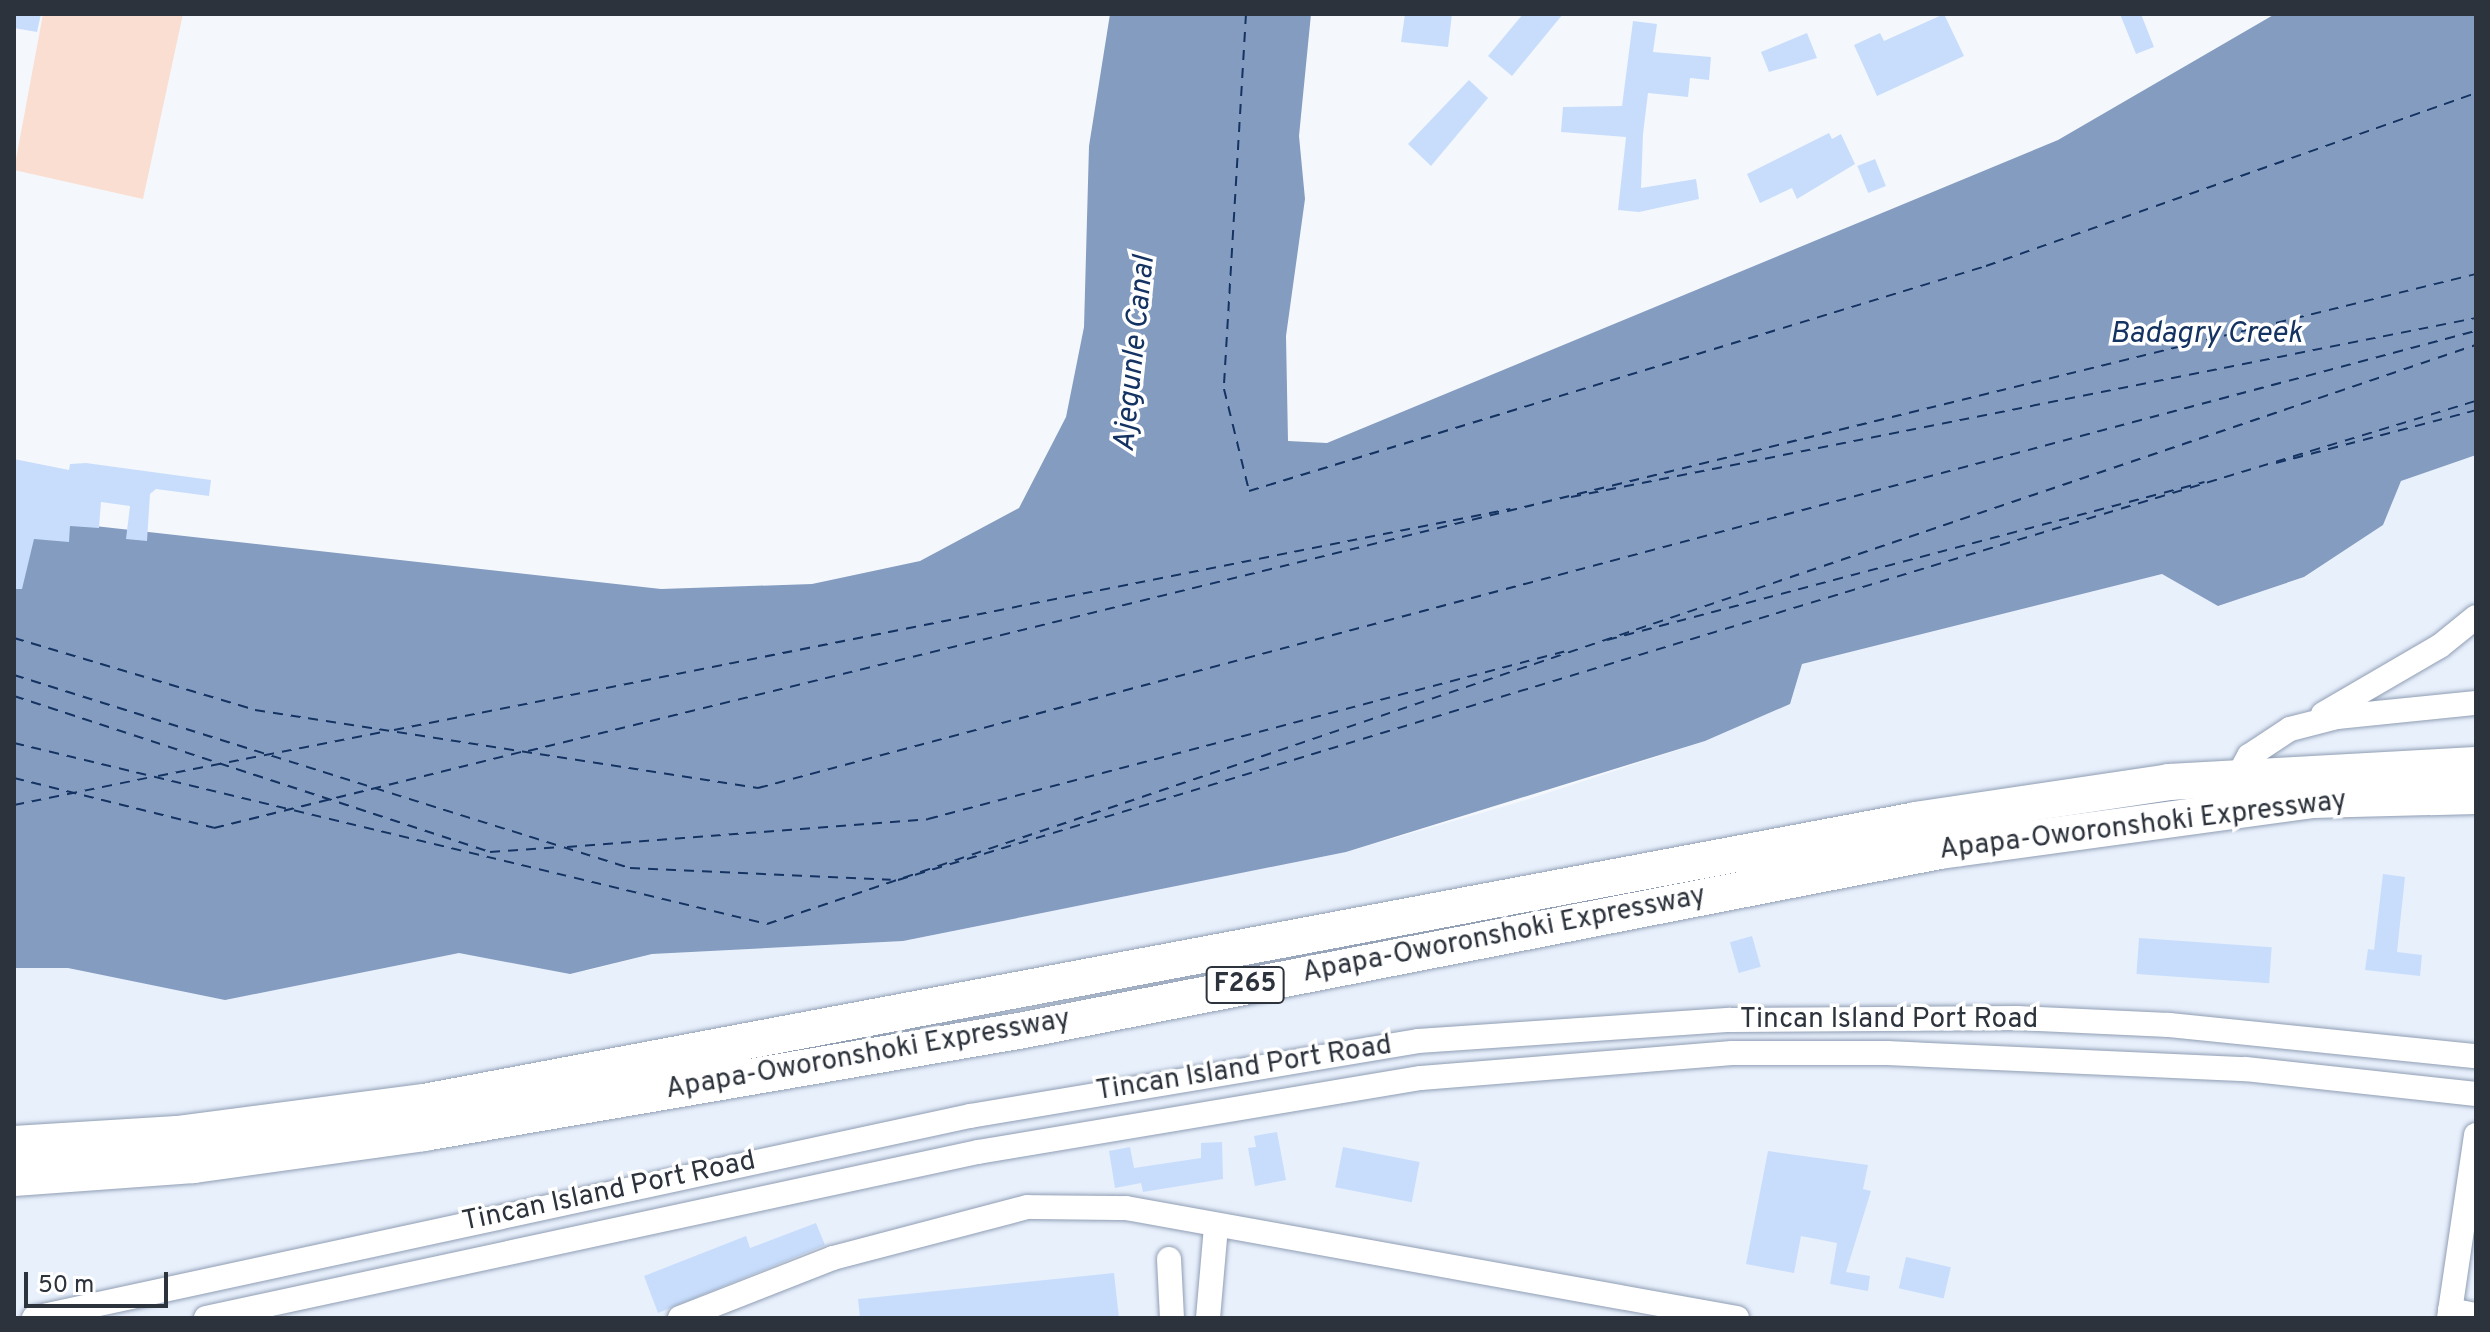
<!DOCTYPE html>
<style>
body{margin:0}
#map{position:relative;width:2490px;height:1332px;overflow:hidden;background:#f4f8fc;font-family:Overpass,sans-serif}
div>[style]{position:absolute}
.built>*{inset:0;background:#e8f0fc}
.green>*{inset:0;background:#faded1}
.water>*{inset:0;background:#849cc0}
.ferry>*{height:2px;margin-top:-1px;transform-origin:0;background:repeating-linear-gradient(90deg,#143362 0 10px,transparent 0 18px)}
.building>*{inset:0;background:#c8ddfc;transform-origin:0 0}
.roads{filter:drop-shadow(0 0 2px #909eb4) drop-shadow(0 0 2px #909eb4)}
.minor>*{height:24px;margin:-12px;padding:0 12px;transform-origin:12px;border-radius:12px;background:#fff}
.highway>*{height:36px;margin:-18px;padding:0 18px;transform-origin:18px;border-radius:18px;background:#fff}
span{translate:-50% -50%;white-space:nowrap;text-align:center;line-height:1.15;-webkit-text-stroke:7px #fff;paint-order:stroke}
.shield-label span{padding:2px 6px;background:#fff;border:2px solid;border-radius:6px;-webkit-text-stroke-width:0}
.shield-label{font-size:26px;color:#2d333c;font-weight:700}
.street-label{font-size:28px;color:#2d333c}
.water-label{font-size:30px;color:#143362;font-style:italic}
.frame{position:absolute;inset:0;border:16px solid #2d333c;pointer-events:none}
.scale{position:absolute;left:24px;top:1272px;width:144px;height:36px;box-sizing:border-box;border:4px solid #2d333c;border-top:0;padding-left:10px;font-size:24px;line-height:28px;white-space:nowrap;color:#2d333c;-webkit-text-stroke:6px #fff;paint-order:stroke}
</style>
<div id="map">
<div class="built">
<i style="clip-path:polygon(2476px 455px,2476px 1318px,14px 1318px,14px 920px,522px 932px,586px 971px,652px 954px,903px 941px,1346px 852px,1526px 800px,1705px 741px,1789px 704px,1802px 664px,1926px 632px,2162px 574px,2219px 606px,2305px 577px,2383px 525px,2400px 481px)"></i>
</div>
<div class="green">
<i style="clip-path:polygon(43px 14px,183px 14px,143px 199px,14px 170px)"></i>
</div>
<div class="water">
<i style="clip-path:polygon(1110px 14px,1311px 14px,1299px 136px,1305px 199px,1286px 336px,1288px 441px,1327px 443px,2058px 140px,2275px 14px,2476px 14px,2476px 455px,2401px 481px,2383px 525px,2304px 577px,2218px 606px,2162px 574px,1802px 664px,1790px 704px,1705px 741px,1346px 852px,903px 941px,652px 954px,570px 974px,459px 953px,225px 1000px,68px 968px,14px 968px,14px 517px,661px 589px,812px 584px,920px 561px,1019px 508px,1066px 417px,1084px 327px,1089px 146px)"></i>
</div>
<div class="ferry">
<i style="left:1246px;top:14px;width:376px;rotate:93.4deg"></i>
<i style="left:1224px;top:389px;width:105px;rotate:76.2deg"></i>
<i style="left:1249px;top:491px;width:771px;rotate:-16.98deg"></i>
<i style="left:1986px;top:266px;width:520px;rotate:-19.45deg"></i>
<i style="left:2276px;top:463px;width:207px;rotate:-14.8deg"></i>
<i style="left:1571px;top:497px;width:923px;rotate:-11.19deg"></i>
<i style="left:14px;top:638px;width:252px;rotate:16.6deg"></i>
<i style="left:255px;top:710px;width:509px;rotate:8.81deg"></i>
<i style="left:758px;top:788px;width:1778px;rotate:-14.9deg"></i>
<i style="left:1607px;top:640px;width:618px;rotate:-14.82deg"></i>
<i style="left:14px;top:675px;width:646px;rotate:17.4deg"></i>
<i style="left:630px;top:868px;width:261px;rotate:2.6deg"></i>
<i style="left:14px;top:696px;width:501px;rotate:18.15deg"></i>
<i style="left:490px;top:852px;width:71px;rotate:-4deg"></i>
<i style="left:394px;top:730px;width:1138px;rotate:-11.2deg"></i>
<i style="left:14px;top:743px;width:774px;rotate:13.52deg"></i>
<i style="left:767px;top:924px;width:1804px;rotate:-18.72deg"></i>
<i style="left:528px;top:751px;width:2006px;rotate:-13.76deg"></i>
<i style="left:158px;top:776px;width:229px;rotate:-11.1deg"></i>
<i style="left:14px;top:778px;width:206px;rotate:14deg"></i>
<i style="left:214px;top:828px;width:317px;rotate:-13.9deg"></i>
<i style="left:14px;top:805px;width:141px;rotate:-11.5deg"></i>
<i style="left:567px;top:847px;width:362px;rotate:-4.4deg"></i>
<i style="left:928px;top:819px;width:664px;rotate:-14.75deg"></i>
<i style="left:898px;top:880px;width:1649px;rotate:-16.89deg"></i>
</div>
<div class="building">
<i style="clip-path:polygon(14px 14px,41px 14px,37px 32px,14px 28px)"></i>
<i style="clip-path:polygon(1405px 14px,1452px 14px,1448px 47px,1401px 42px)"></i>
<i style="clip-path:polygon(1523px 14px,1563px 14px,1512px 76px,1488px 56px)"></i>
<i style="clip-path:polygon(1944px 14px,1964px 56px,1877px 96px,1854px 45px,1880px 33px,1884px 41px)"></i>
<i style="clip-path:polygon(2120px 14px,2141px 14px,2154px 47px,2136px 54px)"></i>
<i style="clip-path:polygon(1633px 21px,1657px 24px,1653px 52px,1711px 57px,1709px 80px,1690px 78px,1688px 97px,1648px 93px,1643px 134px,1641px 188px,1696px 179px,1699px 199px,1639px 212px,1618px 210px,1626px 137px,1561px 132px,1563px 107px,1622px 106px)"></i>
<i style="clip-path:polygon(1807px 33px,1817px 58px,1769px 72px,1761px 52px)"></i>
<i style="clip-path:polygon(1469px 80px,1488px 98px,1431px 166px,1408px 144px)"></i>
<i style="clip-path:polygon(1829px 133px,1832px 139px,1841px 134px,1855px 164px,1797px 199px,1792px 188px,1760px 203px,1747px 174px)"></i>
<i style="left:1875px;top:159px;width:29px;height:19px;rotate:68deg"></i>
<i style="clip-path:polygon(14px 459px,69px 470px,70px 464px,86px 463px,211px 480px,209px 496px,156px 489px,150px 494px,147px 541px,126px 539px,130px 506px,101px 502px,99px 528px,70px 526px,69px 542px,34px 539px,22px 589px,14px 589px)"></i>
<i style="clip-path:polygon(2383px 874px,2405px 877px,2397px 952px,2422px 955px,2420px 976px,2365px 970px,2368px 949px,2374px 950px)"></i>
<i style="left:1752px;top:936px;width:32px;height:23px;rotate:74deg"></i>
<i style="left:2139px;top:938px;width:133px;height:36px;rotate:4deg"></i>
<i style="clip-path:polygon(1277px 1132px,1286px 1180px,1255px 1186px,1248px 1148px,1256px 1147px,1254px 1136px)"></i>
<i style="clip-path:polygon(1222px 1142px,1223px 1179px,1143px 1192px,1141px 1183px,1115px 1188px,1109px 1151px,1130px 1147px,1134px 1168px,1201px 1158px,1201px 1143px)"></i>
<i style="left:1343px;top:1147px;width:78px;height:41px;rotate:11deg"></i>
<i style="clip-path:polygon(1768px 1151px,1868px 1165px,1863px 1189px,1871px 1191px,1846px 1272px,1870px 1276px,1868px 1291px,1830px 1284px,1837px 1243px,1801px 1236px,1794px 1273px,1746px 1264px)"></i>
<i style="clip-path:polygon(816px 1223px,825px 1245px,658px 1313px,644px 1276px,746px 1236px,750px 1248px)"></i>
<i style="left:1906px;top:1257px;width:46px;height:32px;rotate:13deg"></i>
<i style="clip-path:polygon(1114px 1273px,1119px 1318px,860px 1318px,858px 1299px)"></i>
</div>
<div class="roads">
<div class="minor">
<i style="left:2323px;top:714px;width:135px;rotate:-30.2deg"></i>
<i style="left:2440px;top:646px;width:46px;rotate:-38.9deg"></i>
<i style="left:2238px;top:776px;width:23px;rotate:-61deg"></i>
<i style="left:2249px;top:756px;width:49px;rotate:-33.4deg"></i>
<i style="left:2290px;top:729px;width:49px;rotate:-14.3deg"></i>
<i style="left:2337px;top:717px;width:140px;rotate:-5.8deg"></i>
<i style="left:1169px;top:1259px;width:59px;rotate:87.1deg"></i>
<i style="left:2450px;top:1310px;width:26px;rotate:11deg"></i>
<i style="left:34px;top:1318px;width:958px;rotate:-12.18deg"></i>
<i style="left:970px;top:1116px;width:454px;rotate:-9.5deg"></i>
<i style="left:1418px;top:1041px;width:313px;rotate:-3.9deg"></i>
<i style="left:1730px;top:1020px;width:287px;rotate:-0.4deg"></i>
<i style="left:2017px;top:1018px;width:152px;rotate:2.6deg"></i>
<i style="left:2169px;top:1025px;width:309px;rotate:5.8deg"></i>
<i style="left:206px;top:1318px;width:790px;rotate:-12.14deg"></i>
<i style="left:978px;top:1152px;width:449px;rotate:-9.5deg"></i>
<i style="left:1421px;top:1078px;width:312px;rotate:-4.6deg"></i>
<i style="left:1732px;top:1053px;width:155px"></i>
<i style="left:1887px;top:1053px;width:359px;rotate:2.6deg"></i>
<i style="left:2246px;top:1069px;width:231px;rotate:6.2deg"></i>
<i style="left:680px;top:1318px;width:164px;rotate:-21.4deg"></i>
<i style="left:833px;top:1258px;width:201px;rotate:-14.7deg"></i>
<i style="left:1027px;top:1207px;width:99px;rotate:0.6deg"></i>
<i style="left:1126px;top:1208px;width:621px;rotate:10.21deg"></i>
<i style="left:1208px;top:1318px;width:92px;rotate:-85deg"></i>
<i style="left:2449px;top:1318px;width:185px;rotate:-81.6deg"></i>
</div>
<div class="highway">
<i style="left:14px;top:1144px;width:163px;rotate:-3.5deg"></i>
<i style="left:177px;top:1134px;width:249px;rotate:-7.4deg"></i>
<i style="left:424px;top:1102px;width:1518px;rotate:-10.7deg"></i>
<i style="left:1916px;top:820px;width:256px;rotate:-8.5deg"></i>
<i style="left:2169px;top:782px;width:307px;rotate:-3.2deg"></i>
<i style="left:14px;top:1178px;width:180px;rotate:-4.1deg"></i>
<i style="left:194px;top:1165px;width:232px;rotate:-7.9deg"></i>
<i style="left:424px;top:1133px;width:609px;rotate:-9.74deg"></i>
<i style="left:1024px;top:1030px;width:933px;rotate:-11.06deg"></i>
<i style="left:1940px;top:851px;width:375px;rotate:-7.8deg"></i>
<i style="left:2312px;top:800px;width:164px;rotate:-1.4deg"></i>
</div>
</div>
<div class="shield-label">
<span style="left:1245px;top:985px">F265</span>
</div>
<div class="street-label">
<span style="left:2143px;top:826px;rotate:-7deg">Apapa-Oworonshoki Expressway</span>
<span style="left:1504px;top:935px;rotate:-11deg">Apapa-Oworonshoki Expressway</span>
<span style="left:1889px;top:1020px">Tincan Island Port Road</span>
<span style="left:868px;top:1055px;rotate:-10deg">Apapa-Oworonshoki Expressway</span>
<span style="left:1244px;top:1069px;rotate:-9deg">Tincan Island Port Road</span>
<span style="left:609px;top:1192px;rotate:-12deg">Tincan Island Port Road</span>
</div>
<div class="water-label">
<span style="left:2206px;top:335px">Badagry Creek</span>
<span style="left:1136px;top:354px;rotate:-84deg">Ajegunle Canal</span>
</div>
<div class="frame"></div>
<div class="scale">50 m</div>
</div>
